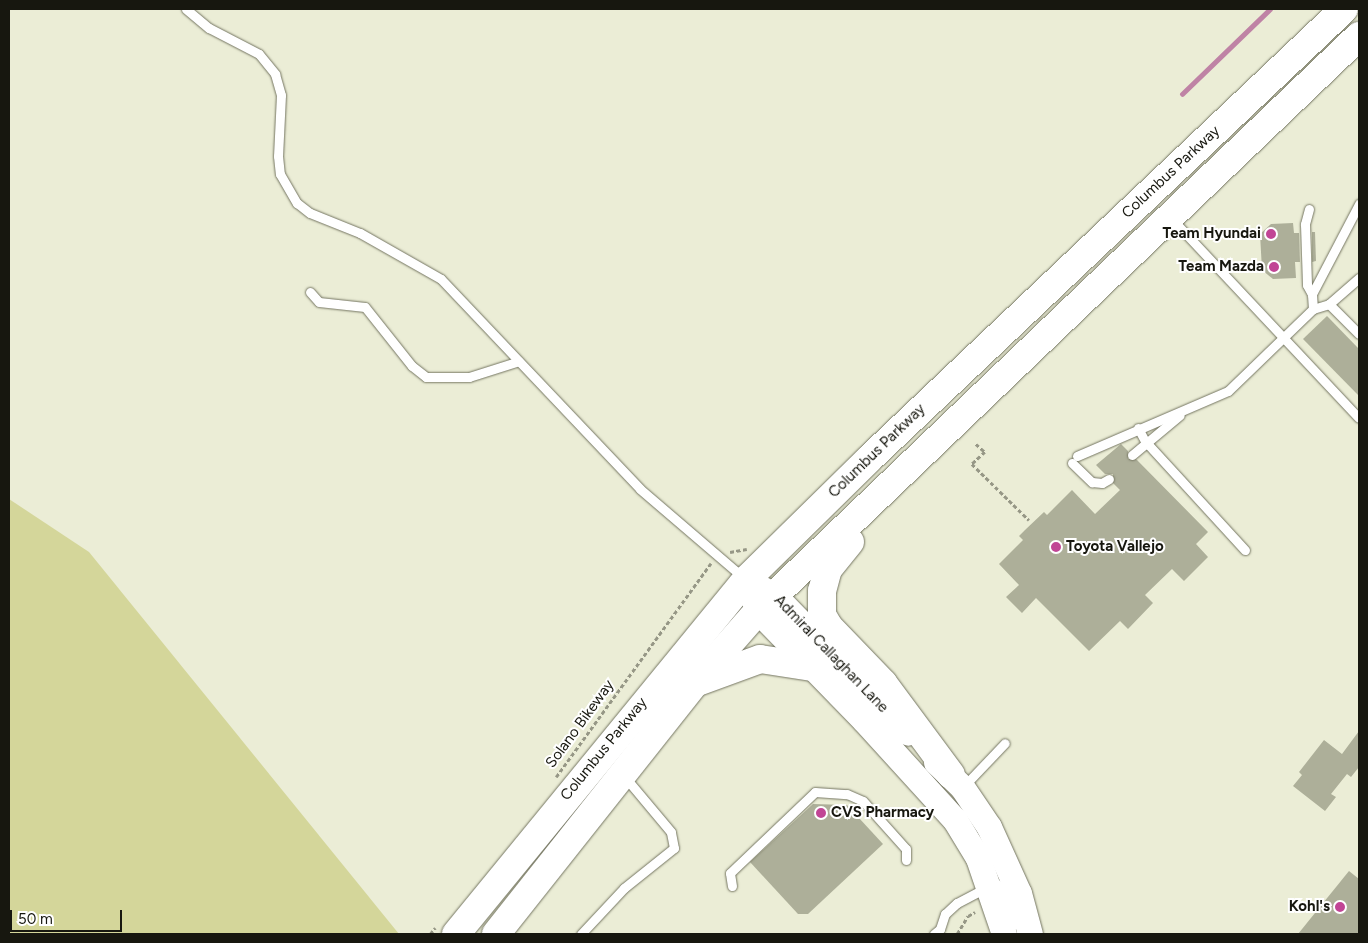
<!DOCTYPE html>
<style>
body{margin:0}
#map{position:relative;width:1368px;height:943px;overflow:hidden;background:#ebedd6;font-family:Figtree,sans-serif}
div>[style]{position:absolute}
.green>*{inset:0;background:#d4d69a}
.stream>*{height:4.5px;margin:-2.25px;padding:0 2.25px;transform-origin:2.25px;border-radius:2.25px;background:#bf83a5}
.building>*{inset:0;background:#adaf99}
.path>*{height:2.5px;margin-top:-1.25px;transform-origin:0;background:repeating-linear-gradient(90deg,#969786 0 4px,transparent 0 6.5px)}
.roads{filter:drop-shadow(0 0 1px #747561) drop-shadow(0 0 1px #747561)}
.service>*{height:9px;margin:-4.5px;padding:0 4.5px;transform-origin:4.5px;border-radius:4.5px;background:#fff}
.secondary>*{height:25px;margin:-12.5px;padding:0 12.5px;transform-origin:12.5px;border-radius:12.5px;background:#fff}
.primary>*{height:28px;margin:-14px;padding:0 14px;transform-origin:14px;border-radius:14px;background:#fff}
.motorway>*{height:28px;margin:-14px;padding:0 14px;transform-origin:14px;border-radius:14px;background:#fff}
.dots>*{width:14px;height:14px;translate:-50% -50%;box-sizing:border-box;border:2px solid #fff;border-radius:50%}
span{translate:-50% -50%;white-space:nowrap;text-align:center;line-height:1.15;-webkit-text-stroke:4px #fff;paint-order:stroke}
.street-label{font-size:15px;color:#17170f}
.poi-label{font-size:15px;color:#17170f;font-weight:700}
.right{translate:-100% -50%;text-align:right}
.left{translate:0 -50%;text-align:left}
.frame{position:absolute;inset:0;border:10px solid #17170f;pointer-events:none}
.scale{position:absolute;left:10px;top:910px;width:112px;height:22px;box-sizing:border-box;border:2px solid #17170f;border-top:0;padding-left:6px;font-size:15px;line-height:18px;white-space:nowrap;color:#17170f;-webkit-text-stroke:4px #fff;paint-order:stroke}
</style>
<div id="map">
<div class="green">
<i style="clip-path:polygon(9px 499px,89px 552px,399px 934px,9px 934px)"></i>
</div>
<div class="stream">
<i style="left:1182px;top:94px;width:122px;rotate:-44deg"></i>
</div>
<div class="building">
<i style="clip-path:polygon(1293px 223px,1294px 233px,1299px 233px,1300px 262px,1295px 262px,1296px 278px,1273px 279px,1262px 270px,1260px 234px,1271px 224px)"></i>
<i style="clip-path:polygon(1312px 232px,1315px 232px,1316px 261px,1312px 262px)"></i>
<i style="clip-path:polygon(1327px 316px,1359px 349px,1359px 396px,1303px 339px)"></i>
<i style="clip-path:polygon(1121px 444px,1128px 451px,1128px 459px,1136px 459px,1208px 532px,1196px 544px,1208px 557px,1184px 581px,1172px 569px,1145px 595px,1153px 603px,1128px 629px,1120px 621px,1089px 651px,1036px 598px,1022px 613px,1006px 597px,1019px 585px,999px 564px,1023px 540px,1019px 536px,1025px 530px,1044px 512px,1047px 515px,1072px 490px,1095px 514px,1120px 490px,1113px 483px,1113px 474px,1105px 474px,1096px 465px)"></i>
<i style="clip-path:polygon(1359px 731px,1359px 767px,1351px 777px,1347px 774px,1331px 794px,1336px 797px,1325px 811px,1293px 786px,1302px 775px,1299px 772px,1324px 740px,1342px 754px)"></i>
<i style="clip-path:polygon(813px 804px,847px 805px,883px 844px,808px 914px,798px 914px,750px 862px)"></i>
<i style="clip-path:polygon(1349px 871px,1359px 879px,1359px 934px,1298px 934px)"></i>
</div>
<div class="path">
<i style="left:976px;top:444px;width:12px;rotate:42deg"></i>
<i style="left:985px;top:452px;width:18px;rotate:137deg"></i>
<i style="left:972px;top:464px;width:80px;rotate:44.5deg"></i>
<i style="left:730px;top:552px;width:17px;rotate:-10deg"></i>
<i style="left:556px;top:777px;width:264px;rotate:-54.1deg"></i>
<i style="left:430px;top:934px;width:8px;rotate:-50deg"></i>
<i style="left:957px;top:934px;width:21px;rotate:-59deg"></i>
<i style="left:968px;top:916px;width:8px;rotate:-30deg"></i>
</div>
<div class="roads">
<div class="service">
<i style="left:186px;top:9px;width:30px;rotate:40deg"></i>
<i style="left:209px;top:28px;width:56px;rotate:27.5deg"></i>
<i style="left:259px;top:54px;width:26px;rotate:51deg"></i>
<i style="left:275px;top:74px;width:22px;rotate:74deg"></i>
<i style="left:281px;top:95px;width:61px;rotate:92.8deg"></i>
<i style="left:278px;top:156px;width:18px;rotate:84deg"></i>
<i style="left:280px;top:174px;width:34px;rotate:60deg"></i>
<i style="left:297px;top:203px;width:16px;rotate:38deg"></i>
<i style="left:310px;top:213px;width:54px;rotate:21.8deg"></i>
<i style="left:360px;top:233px;width:93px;rotate:29.6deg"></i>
<i style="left:441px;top:279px;width:289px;rotate:46.5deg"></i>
<i style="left:640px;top:489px;width:137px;rotate:40.6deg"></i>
<i style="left:1309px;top:209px;width:16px;rotate:105deg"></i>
<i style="left:1305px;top:224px;width:61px;rotate:88.1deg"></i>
<i style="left:1307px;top:285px;width:10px;rotate:61deg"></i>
<i style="left:1171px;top:218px;width:274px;rotate:46.8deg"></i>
<i style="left:310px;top:292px;width:13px;rotate:48deg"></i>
<i style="left:319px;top:302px;width:46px;rotate:6.2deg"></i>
<i style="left:365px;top:307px;width:75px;rotate:51.5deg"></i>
<i style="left:412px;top:366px;width:18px;rotate:38deg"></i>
<i style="left:426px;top:377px;width:43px"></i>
<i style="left:469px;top:377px;width:52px;rotate:-17.7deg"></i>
<i style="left:1329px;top:304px;width:42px;rotate:45deg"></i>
<i style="left:1313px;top:309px;width:17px;rotate:-17deg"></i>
<i style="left:1329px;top:304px;width:40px;rotate:-41deg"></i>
<i style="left:1138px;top:428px;width:15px;rotate:62deg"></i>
<i style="left:1145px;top:441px;width:148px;rotate:47.5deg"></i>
<i style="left:1132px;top:455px;width:62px;rotate:-39.8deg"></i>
<i style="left:1077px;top:456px;width:164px;rotate:-23.3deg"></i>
<i style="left:1228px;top:391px;width:118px;rotate:-44deg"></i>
<i style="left:1313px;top:309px;width:15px;rotate:-94deg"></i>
<i style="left:1312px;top:294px;width:102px;rotate:-62.4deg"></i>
<i style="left:1072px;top:463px;width:28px;rotate:44deg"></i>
<i style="left:1092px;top:482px;width:10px;rotate:6deg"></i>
<i style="left:1102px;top:483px;width:8px;rotate:-30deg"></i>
<i style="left:964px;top:786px;width:59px;rotate:-46.4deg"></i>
<i style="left:732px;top:886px;width:13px;rotate:-99deg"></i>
<i style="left:730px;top:873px;width:117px;rotate:-43.6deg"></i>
<i style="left:815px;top:792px;width:32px;rotate:4deg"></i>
<i style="left:847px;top:794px;width:17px;rotate:24deg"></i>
<i style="left:863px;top:801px;width:64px;rotate:48.1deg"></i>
<i style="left:906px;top:849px;width:11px;rotate:90deg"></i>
<i style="left:581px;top:934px;width:63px;rotate:-46.9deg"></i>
<i style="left:624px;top:888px;width:64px;rotate:-38.7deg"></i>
<i style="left:674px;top:848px;width:16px;rotate:-101deg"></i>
<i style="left:671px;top:832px;width:72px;rotate:-129.9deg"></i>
<i style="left:934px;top:934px;width:8px;rotate:-40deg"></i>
<i style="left:940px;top:929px;width:16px;rotate:-72deg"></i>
<i style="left:945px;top:914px;width:16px;rotate:-43deg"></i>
<i style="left:957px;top:903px;width:43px;rotate:-27.8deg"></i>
<i style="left:995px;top:883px;width:10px;rotate:29deg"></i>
<i style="left:1004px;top:888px;width:38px;rotate:73deg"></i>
</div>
<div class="secondary">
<i style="left:746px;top:580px;width:32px;rotate:28deg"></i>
<i style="left:774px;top:595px;width:192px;rotate:45.8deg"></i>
<i style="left:750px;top:591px;width:22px;rotate:68deg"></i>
<i style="left:758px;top:611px;width:152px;rotate:45.8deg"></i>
<i style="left:864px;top:720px;width:135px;rotate:47.7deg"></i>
<i style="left:955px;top:820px;width:44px;rotate:58.8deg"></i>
<i style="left:978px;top:858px;width:80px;rotate:71.1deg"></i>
<i style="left:936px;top:762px;width:36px;rotate:44deg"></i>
<i style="left:962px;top:787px;width:48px;rotate:56deg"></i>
<i style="left:989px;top:827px;width:72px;rotate:65.6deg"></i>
<i style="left:1019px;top:893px;width:42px;rotate:75deg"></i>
</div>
<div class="primary">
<i style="left:850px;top:542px;width:35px;rotate:129deg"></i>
<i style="left:828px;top:569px;width:23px;rotate:105deg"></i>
<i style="left:822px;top:591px;width:24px;rotate:90deg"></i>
<i style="left:822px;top:615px;width:14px;rotate:60deg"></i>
<i style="left:829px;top:627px;width:78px;rotate:46deg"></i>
<i style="left:883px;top:683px;width:114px;rotate:53.5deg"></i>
<i style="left:746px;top:580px;width:173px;rotate:-44.5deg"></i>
<i style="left:869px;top:459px;width:654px;rotate:-43.45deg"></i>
<i style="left:700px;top:681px;width:64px;rotate:-20.1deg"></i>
<i style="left:760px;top:659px;width:54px;rotate:8.6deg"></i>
<i style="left:496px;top:934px;width:319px;rotate:-51.6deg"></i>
<i style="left:694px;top:684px;width:97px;rotate:-48.8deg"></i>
<i style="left:758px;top:611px;width:832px;rotate:-43.73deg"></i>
</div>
<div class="motorway">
<i style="left:456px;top:934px;width:458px;rotate:-50.7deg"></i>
</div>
</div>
<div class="dots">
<i style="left:1271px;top:234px;background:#c14595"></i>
<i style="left:1274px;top:267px;background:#c14595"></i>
<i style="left:1056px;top:547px;background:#c14595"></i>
<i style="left:821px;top:813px;background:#c14595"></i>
<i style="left:1340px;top:907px;background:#c14595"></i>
</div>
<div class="street-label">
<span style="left:1171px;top:172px;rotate:-43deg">Columbus Parkway</span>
<span style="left:877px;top:451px;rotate:-44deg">Columbus Parkway</span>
<span style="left:831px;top:654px;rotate:46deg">Admiral Callaghan Lane</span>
<span style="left:580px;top:724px;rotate:-54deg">Solano Bikeway</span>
<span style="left:604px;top:749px;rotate:-51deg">Columbus Parkway</span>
</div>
<div class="poi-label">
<span class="right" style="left:1261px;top:234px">Team Hyundai</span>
<span class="right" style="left:1264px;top:267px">Team Mazda</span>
<span class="left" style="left:1066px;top:547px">Toyota Vallejo</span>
<span class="left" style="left:831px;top:813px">CVS Pharmacy</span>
<span class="right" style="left:1330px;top:907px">Kohl's</span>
</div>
<div class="frame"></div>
<div class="scale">50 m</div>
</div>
